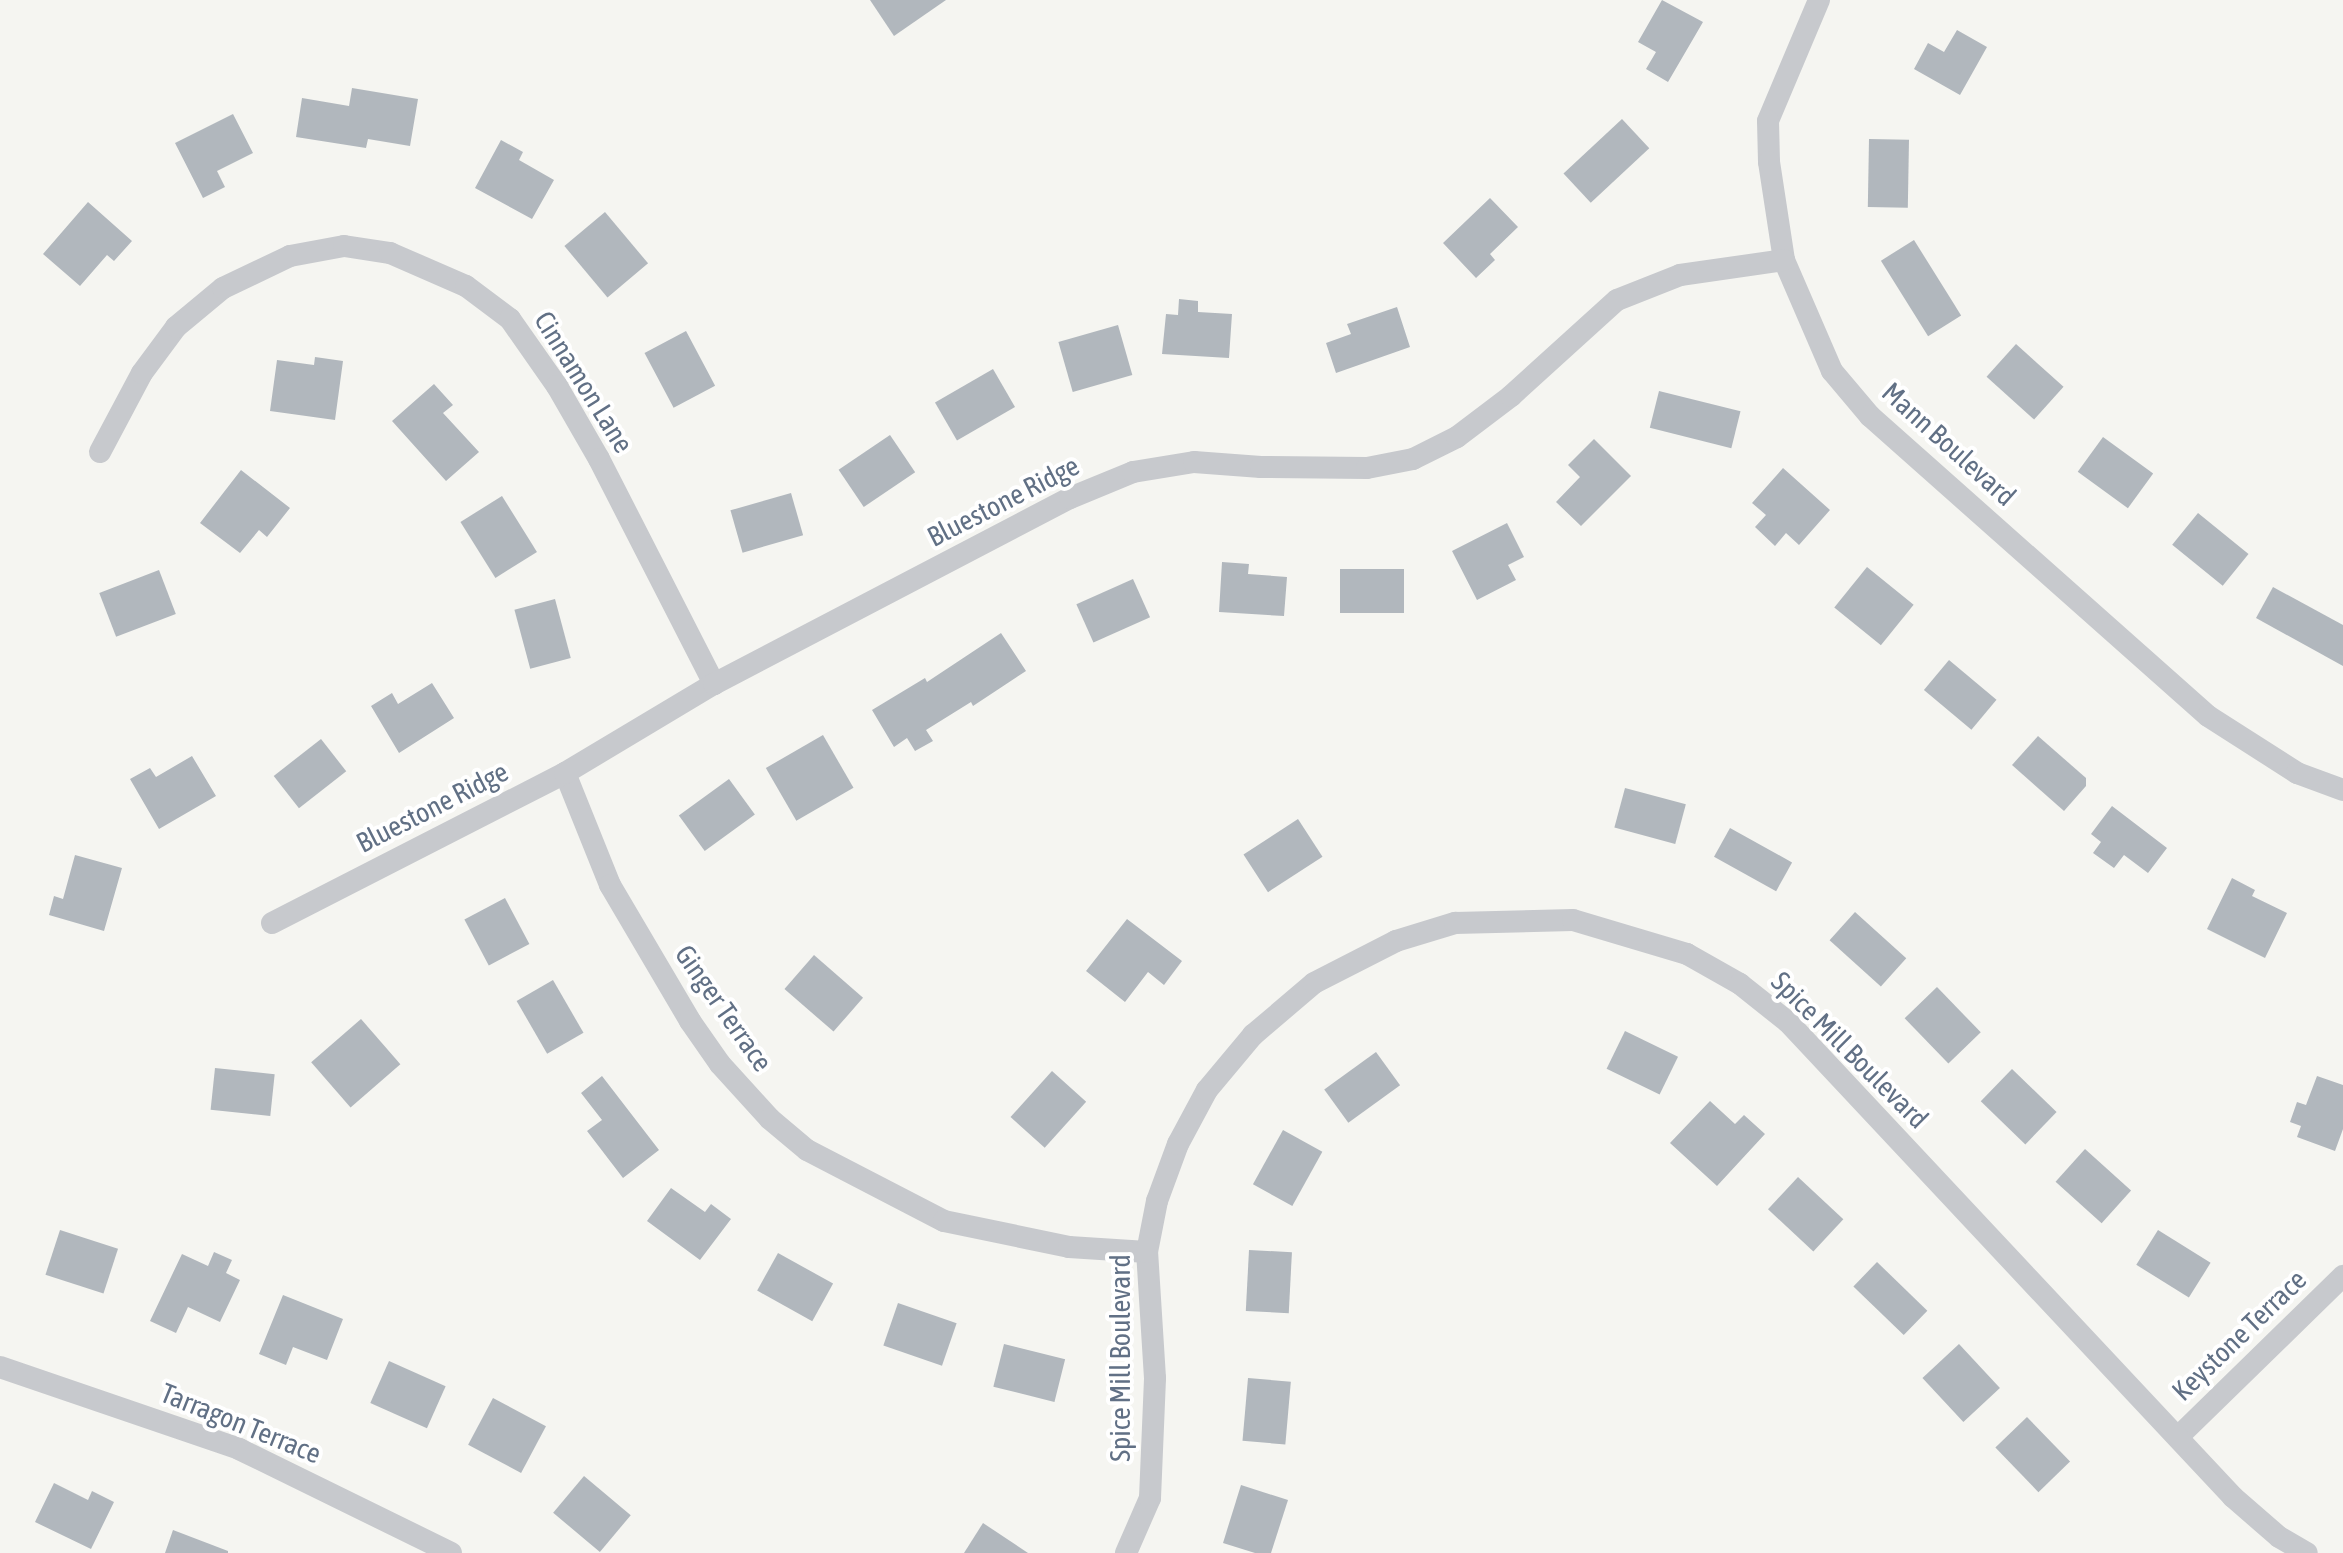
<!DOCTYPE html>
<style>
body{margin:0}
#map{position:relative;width:2343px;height:1553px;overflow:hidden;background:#f5f5f1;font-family:"Asap Condensed",sans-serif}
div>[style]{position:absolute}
.building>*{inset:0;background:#b1b7bd;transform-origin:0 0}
.minor>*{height:22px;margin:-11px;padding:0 11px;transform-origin:11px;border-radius:11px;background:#c7c9cd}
span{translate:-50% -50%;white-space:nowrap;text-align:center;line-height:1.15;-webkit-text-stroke:8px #fff;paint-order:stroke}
.street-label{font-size:28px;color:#617085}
</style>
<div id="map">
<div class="building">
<i style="clip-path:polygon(870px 0,946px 0,894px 36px)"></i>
<i style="clip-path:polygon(1662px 0,1703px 22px,1668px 82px,1646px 69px,1656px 52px,1638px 42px)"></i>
<i style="clip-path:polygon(1957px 30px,1987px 47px,1960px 95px,1914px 69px,1928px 43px,1944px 52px)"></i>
<i style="clip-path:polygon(352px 88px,418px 99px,410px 146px,368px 139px,366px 148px,296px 137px,302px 98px,349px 106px)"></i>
<i style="clip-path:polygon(233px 114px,253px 153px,217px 171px,225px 187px,203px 198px,175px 143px)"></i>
<i style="left:1622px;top:119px;width:40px;height:80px;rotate:47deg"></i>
<i style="left:1869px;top:139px;width:40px;height:68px;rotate:1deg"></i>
<i style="clip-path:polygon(501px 140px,523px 152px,519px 160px,554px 180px,532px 219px,475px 188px)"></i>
<i style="clip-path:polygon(1490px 198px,1518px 227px,1490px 254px,1495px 260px,1476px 278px,1443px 243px)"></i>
<i style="clip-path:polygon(88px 202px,132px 241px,114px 261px,107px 255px,80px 286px,43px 254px)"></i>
<i style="left:605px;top:212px;width:67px;height:53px;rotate:50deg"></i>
<i style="left:1914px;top:240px;width:89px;height:39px;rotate:58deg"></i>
<i style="clip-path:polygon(1179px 299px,1198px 301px,1198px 312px,1232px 314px,1229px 358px,1162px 354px,1166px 314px,1178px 315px)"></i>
<i style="clip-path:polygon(1397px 307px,1410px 347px,1336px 373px,1326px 343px,1351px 334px,1347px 324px)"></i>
<i style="left:1118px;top:325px;width:52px;height:62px;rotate:74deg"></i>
<i style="left:686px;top:331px;width:62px;height:47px;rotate:62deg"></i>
<i style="left:2016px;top:344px;width:64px;height:44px;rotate:42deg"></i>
<i style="clip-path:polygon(315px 357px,343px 361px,335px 420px,270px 411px,277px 360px,314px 365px)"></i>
<i style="left:993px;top:369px;width:44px;height:67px;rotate:60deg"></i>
<i style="clip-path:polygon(434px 384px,453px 405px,443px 413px,479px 452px,446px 481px,392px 421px)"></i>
<i style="left:1659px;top:391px;width:84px;height:38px;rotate:14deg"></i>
<i style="left:890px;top:435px;width:45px;height:62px;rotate:56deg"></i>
<i style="left:2103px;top:437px;width:62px;height:43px;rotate:36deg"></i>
<i style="clip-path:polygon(1594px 439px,1631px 476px,1581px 526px,1556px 502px,1580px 477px,1568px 465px)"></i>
<i style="clip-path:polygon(1783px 468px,1830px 510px,1799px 545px,1786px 533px,1775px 546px,1755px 527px,1766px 515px,1752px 503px)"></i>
<i style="clip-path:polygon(241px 470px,290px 508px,267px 537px,259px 530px,240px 553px,200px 523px)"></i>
<i style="left:791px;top:493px;width:44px;height:63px;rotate:74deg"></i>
<i style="left:502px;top:496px;width:66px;height:49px;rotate:58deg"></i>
<i style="left:2198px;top:513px;width:65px;height:41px;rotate:39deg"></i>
<i style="clip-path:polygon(1507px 523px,1524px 557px,1508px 565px,1516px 580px,1477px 600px,1452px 551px)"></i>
<i style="clip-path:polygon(1222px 562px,1249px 564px,1248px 574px,1287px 577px,1284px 616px,1219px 612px)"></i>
<i style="left:1867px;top:567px;width:60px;height:52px;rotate:39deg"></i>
<i style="left:1404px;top:569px;width:44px;height:64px;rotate:90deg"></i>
<i style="left:159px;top:570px;width:47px;height:64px;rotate:69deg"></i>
<i style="left:1133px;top:579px;width:42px;height:62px;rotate:66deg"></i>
<i style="clip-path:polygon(2273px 587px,2343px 625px,2343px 666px,2256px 618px)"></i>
<i style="left:555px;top:599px;width:61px;height:42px;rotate:75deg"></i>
<i style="clip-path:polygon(1001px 633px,1026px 671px,973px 706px,971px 702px,926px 730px,933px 741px,915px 751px,907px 738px,894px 747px,872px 710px,925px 678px,927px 682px)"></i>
<i style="left:1949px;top:660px;width:62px;height:39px;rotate:40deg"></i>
<i style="clip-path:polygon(432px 683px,454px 718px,399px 753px,371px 706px,392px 693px,398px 704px)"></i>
<i style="left:823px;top:735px;width:61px;height:66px;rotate:60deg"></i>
<i style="clip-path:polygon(2038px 736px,2086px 778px,2086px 786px,2064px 811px,2012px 765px)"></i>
<i style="left:321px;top:739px;width:41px;height:60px;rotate:52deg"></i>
<i style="clip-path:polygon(192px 756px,216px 796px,159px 829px,130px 779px,150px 768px,156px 777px)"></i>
<i style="left:729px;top:779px;width:44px;height:62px;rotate:54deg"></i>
<i style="left:1625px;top:788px;width:63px;height:41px;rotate:15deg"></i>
<i style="clip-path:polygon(2112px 806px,2167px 848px,2148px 873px,2124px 855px,2114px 868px,2093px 853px,2101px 842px,2091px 834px)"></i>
<i style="left:1298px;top:819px;width:45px;height:65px;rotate:57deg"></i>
<i style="left:1730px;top:828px;width:71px;height:33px;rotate:29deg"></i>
<i style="clip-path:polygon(75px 855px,122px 868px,104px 931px,49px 915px,54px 896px,63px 899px)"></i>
<i style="clip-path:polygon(2232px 878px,2255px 890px,2252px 896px,2287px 913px,2265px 958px,2207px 929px)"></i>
<i style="left:505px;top:898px;width:52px;height:46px;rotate:62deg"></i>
<i style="left:1855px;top:912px;width:69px;height:38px;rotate:42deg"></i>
<i style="clip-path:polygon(1127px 919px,1182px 961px,1164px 985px,1148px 972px,1125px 1002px,1086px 971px)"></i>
<i style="left:814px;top:955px;width:65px;height:45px;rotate:41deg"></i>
<i style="left:553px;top:980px;width:61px;height:42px;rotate:60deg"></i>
<i style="left:1937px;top:987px;width:63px;height:45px;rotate:46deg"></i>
<i style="left:361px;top:1019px;width:60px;height:66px;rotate:49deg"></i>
<i style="left:1625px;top:1031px;width:59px;height:42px;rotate:26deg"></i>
<i style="left:1376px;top:1052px;width:41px;height:64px;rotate:54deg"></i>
<i style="left:215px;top:1068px;width:60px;height:42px;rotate:6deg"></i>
<i style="left:2012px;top:1069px;width:62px;height:45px;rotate:44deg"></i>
<i style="left:1052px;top:1071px;width:46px;height:62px;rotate:42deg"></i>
<i style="clip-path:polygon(602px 1076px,659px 1150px,623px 1178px,587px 1131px,602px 1120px,581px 1093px)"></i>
<i style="clip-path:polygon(2317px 1076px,2343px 1085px,2343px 1129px,2335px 1151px,2297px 1137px,2301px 1126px,2290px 1122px,2297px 1102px,2306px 1105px)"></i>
<i style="clip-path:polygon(1710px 1101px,1735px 1124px,1744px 1115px,1765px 1134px,1717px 1186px,1670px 1143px)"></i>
<i style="left:1283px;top:1130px;width:45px;height:62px;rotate:29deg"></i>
<i style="left:2085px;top:1149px;width:62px;height:44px;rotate:42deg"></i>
<i style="left:1798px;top:1177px;width:62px;height:44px;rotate:43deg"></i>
<i style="clip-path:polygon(671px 1188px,705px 1212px,711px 1204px,731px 1219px,700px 1260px,647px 1221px)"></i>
<i style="left:60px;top:1230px;width:61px;height:47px;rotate:18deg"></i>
<i style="left:2158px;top:1230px;width:62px;height:41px;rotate:32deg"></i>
<i style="left:1249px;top:1250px;width:43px;height:61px;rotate:3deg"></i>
<i style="clip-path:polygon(214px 1252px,232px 1260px,226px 1273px,240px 1280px,220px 1322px,188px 1307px,176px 1333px,150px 1321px,182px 1254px,208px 1266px)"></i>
<i style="left:778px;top:1253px;width:63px;height:43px;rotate:29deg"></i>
<i style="left:1877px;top:1262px;width:70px;height:34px;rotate:44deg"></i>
<i style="clip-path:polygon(283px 1295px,343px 1319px,327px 1360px,293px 1347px,286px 1365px,259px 1354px)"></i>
<i style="left:898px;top:1303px;width:62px;height:45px;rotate:19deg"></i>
<i style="left:1004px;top:1344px;width:63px;height:44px;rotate:14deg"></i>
<i style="left:1959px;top:1344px;width:60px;height:50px;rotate:47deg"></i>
<i style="left:389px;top:1361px;width:62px;height:46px;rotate:24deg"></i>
<i style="left:1248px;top:1378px;width:43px;height:63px;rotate:5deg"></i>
<i style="left:493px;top:1398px;width:60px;height:53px;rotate:28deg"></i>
<i style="left:2027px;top:1417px;width:62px;height:44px;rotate:46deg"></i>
<i style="left:584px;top:1476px;width:61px;height:48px;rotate:40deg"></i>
<i style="clip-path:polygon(54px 1483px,88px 1500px,92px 1491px,114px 1502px,91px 1549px,35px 1522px)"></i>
<i style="clip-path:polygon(1241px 1485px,1288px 1500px,1271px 1553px,1255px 1553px,1223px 1543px)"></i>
<i style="clip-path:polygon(983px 1523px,1028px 1553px,964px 1553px)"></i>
<i style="clip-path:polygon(173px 1530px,228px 1551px,228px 1553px,165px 1553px)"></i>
</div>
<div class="minor">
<i style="left:1819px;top:0;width:131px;rotate:112.9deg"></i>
<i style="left:1768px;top:121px;width:41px;rotate:88.6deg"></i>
<i style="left:1769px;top:162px;width:99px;rotate:81.3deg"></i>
<i style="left:1784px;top:260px;width:121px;rotate:66.6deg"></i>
<i style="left:1832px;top:371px;width:59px;rotate:49.8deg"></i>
<i style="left:1870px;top:416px;width:452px;rotate:41.6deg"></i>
<i style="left:2208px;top:716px;width:106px;rotate:32.6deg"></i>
<i style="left:2297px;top:773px;width:49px;rotate:20.3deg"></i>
<i style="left:100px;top:452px;width:89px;rotate:-62deg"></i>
<i style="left:142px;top:373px;width:57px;rotate:-53.5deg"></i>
<i style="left:176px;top:327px;width:61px;rotate:-39.7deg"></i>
<i style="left:223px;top:288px;width:74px;rotate:-25.5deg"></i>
<i style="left:290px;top:256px;width:55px;rotate:-10.5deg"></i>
<i style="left:344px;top:246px;width:47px;rotate:8.7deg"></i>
<i style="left:390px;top:253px;width:83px;rotate:23.5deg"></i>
<i style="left:466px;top:286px;width:55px;rotate:36.9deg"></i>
<i style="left:510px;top:319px;width:82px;rotate:55deg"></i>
<i style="left:557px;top:386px;width:84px;rotate:60.1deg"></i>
<i style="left:599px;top:459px;width:253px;rotate:62.9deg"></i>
<i style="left:565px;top:773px;width:121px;rotate:68.1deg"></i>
<i style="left:610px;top:885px;width:158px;rotate:59.5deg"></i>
<i style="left:690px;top:1021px;width:52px;rotate:55.1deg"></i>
<i style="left:720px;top:1064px;width:74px;rotate:47.7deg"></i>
<i style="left:770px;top:1119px;width:48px;rotate:40deg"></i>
<i style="left:807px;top:1150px;width:154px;rotate:27.4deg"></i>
<i style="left:944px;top:1221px;width:128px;rotate:11.7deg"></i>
<i style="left:1069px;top:1247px;width:78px;rotate:3.7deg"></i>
<i style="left:272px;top:923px;width:329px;rotate:-27.1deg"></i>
<i style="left:565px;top:773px;width:174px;rotate:-30.9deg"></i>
<i style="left:714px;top:684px;width:402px;rotate:-27.6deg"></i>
<i style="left:1070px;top:498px;width:68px;rotate:-22.4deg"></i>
<i style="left:1133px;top:472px;width:62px;rotate:-9.3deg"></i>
<i style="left:1194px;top:462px;width:67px;rotate:4.3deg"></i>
<i style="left:1261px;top:467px;width:106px;rotate:0.5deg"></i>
<i style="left:1367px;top:468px;width:47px;rotate:-11.1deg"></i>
<i style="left:1413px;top:459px;width:49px;rotate:-26.6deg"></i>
<i style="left:1457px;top:437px;width:68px;rotate:-37.2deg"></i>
<i style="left:1511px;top:396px;width:143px;rotate:-42.2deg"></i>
<i style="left:1617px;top:300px;width:68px;rotate:-21.6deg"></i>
<i style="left:1680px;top:275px;width:105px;rotate:-8.2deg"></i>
<i style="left:0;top:1367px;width:253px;rotate:18.9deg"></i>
<i style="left:239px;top:1449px;width:236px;rotate:26.1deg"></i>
<i style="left:2178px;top:1437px;width:231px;rotate:-44.3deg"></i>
<i style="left:1126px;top:1553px;width:60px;rotate:-66.4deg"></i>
<i style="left:1150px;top:1498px;width:120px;rotate:-87.6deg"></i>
<i style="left:1155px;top:1378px;width:126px;rotate:-93.6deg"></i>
<i style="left:1147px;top:1252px;width:52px;rotate:-78.9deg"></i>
<i style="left:1157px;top:1201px;width:61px;rotate:-69.8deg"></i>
<i style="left:1178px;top:1144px;width:61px;rotate:-61.8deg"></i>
<i style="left:1207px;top:1090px;width:72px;rotate:-50.1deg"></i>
<i style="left:1253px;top:1035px;width:80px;rotate:-40.4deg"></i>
<i style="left:1314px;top:983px;width:92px;rotate:-27.1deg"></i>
<i style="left:1396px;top:941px;width:62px;rotate:-17deg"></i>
<i style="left:1455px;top:923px;width:118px;rotate:-1.5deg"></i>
<i style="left:1573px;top:920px;width:119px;rotate:16.6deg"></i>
<i style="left:1687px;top:954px;width:61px;rotate:29.5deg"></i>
<i style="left:1740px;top:984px;width:61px;rotate:38.4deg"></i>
<i style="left:1788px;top:1022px;width:651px;rotate:46.87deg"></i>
<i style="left:2233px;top:1497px;width:61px;rotate:41deg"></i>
<i style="left:2279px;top:1537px;width:32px;rotate:30deg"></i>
</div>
<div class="street-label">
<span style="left:584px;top:382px;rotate:58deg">Cinnamon Lane</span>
<span style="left:1949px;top:444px;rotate:42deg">Mann Boulevard</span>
<span style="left:1003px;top:501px;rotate:-27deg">Bluestone Ridge</span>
<span style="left:432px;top:807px;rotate:-27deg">Bluestone Ridge</span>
<span style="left:724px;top:1008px;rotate:55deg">Ginger Terrace</span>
<span style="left:1850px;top:1050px;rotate:45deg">Spice Mill Boulevard</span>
<span style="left:2239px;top:1335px;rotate:-44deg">Keystone Terrace</span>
<span style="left:1120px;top:1358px;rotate:-90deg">Spice Mill Boulevard</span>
<span style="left:241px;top:1423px;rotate:22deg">Tarragon Terrace</span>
</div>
</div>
